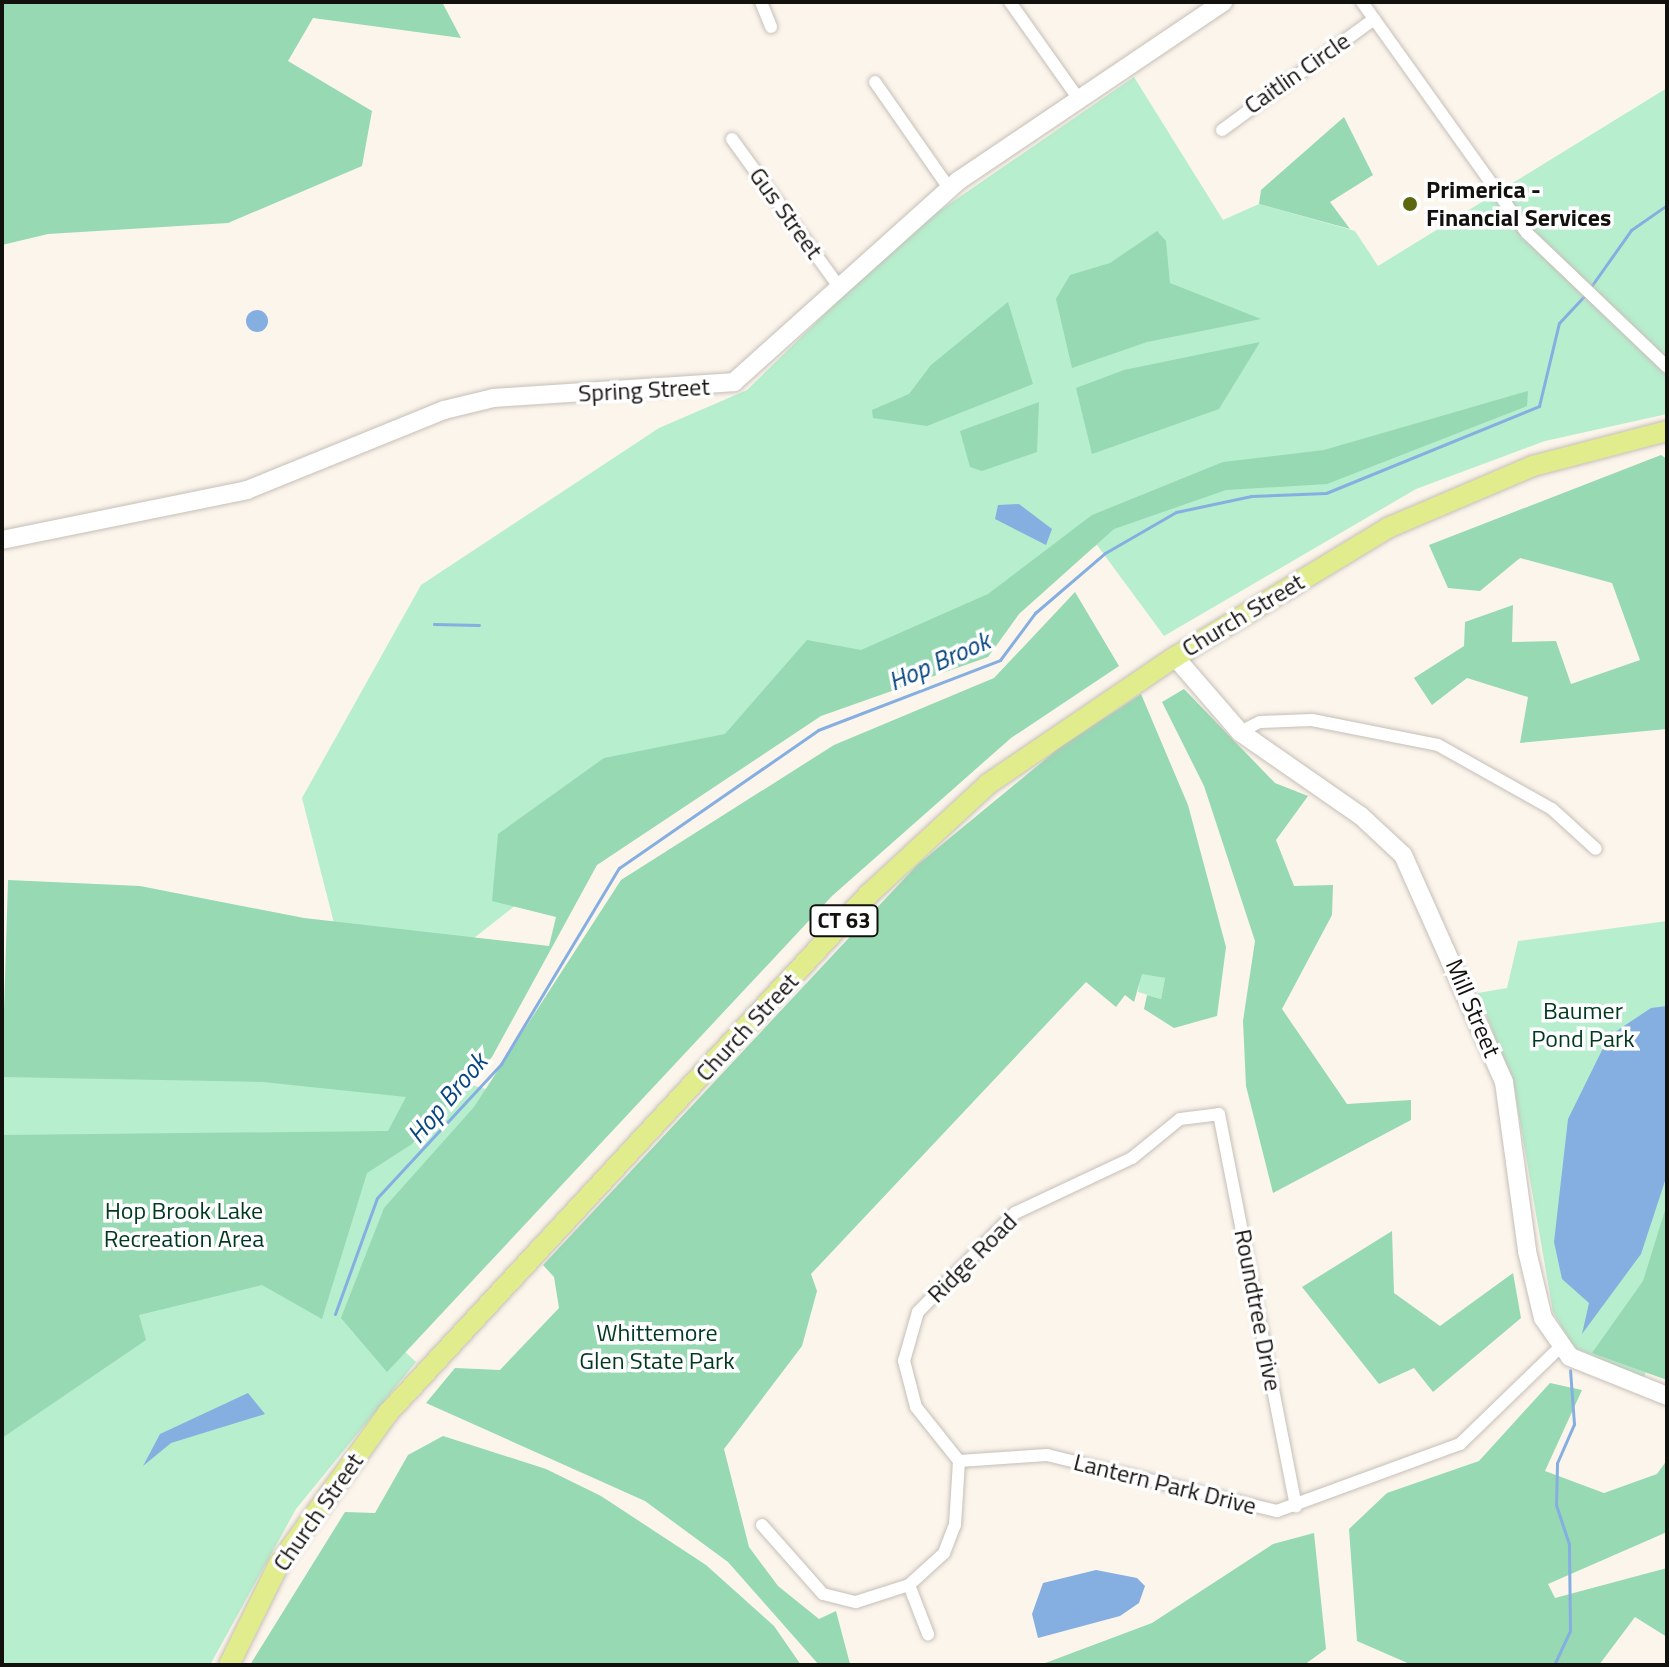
<!DOCTYPE html>
<style>
body{margin:0}
#map{position:relative;width:1669px;height:1667px;overflow:hidden;background:#fcf5ec;font-family:"Titillium Web",sans-serif}
div>[style]{position:absolute}
.green>*{inset:0;background:#b7eece}
.forest>*{inset:0;background:#96d9b3}
.water>*{inset:0;background:#85afe1}
.round{border-radius:50%}
.stream>*{height:3px;margin:-1.5px;padding:0 1.5px;transform-origin:1.5px;border-radius:1.5px;background:#85afe1}
.roads{filter:drop-shadow(0 0 2px #c5bfb7) drop-shadow(0 0 2px #c5bfb7)}
.street>*{height:12px;margin:-6px;padding:0 6px;transform-origin:6px;border-radius:6px;background:#fff}
.secondary>*{height:18px;margin:-9px;padding:0 9px;transform-origin:9px;border-radius:9px;background:#fff}
.primary>*{height:20px;margin:-10px;padding:0 10px;transform-origin:10px;border-radius:10px;background:#e1ed8d}
.dots>*{width:22px;height:22px;translate:-50% -50%;box-sizing:border-box;border:4px solid #fff;border-radius:50%}
span{translate:-50% -50%;white-space:nowrap;text-align:center;line-height:1.15;-webkit-text-stroke:7px #fff;paint-order:stroke}
.shield-label span{padding:2px 6px;background:#fff;border:2px solid;border-radius:6px;-webkit-text-stroke-width:0}
.shield-label{font-size:22px;color:#13110e;font-weight:700}
.street-label{font-size:24px;color:#13110e}
.poi-label{font-size:24px;color:#13110e;font-weight:700}
.left{translate:0 -50%;text-align:left}
.park-label{font-size:24px;color:#003820}
.water-label{font-size:26px;color:#074581;font-style:italic}
.frame{position:absolute;inset:0;border:4px solid #13110e;pointer-events:none}
</style>
<div id="map">
<div class="green">
<i style="clip-path:polygon(1134px 77px,1223px 220px,1259px 204px,1355px 231px,1378px 266px,1667px 88px,1667px 414px,1545px 441px,1416px 489px,1164px 636px,1097px 545px,521px 901px,428px 974px,335px 927px,302px 798px,421px 585px,659px 428px,747px 390px,910px 231px)"></i>
<i style="clip-path:polygon(1667px 921px,1667px 1295px,1644px 1378px,1573px 1347px,1553px 1312px,1514px 1087px,1478px 993px,1507px 988px,1518px 941px)"></i>
<i style="clip-path:polygon(1141px 973px,1165px 978px,1161px 999px,1138px 992px)"></i>
<i style="clip-path:polygon(2px 1012px,413px 1068px,510px 1096px,350px 1301px,416px 1362px,296px 1509px,210px 1665px,2px 1665px)"></i>
</div>
<div class="forest">
<i style="clip-path:polygon(2px 2px,442px 2px,461px 38px,313px 18px,288px 61px,372px 111px,362px 166px,228px 223px,48px 234px,2px 245px)"></i>
<i style="clip-path:polygon(1344px 117px,1373px 175px,1330px 202px,1350px 229px,1259px 204px,1261px 190px)"></i>
<i style="clip-path:polygon(1157px 231px,1166px 241px,1170px 283px,1261px 319px,1147px 342px,1072px 368px,1056px 299px,1070px 275px,1110px 263px)"></i>
<i style="clip-path:polygon(1008px 302px,1033px 384px,927px 426px,873px 418px,872px 410px,909px 394px,931px 365px)"></i>
<i style="clip-path:polygon(1260px 342px,1219px 409px,1092px 454px,1076px 388px,1124px 370px)"></i>
<i style="clip-path:polygon(1528px 391px,1527px 406px,1327px 484px,1226px 490px,1114px 529px,1019px 614px,988px 657px,821px 716px,597px 865px,492px 1057px,412px 1144px,367px 1173px,322px 1319px,262px 1285px,139px 1315px,146px 1340px,2px 1438px,2px 1135px,388px 1131px,406px 1097px,263px 1082px,2px 1077px,8px 880px,140px 886px,304px 918px,549px 946px,556px 917px,492px 901px,498px 834px,604px 758px,725px 734px,807px 640px,861px 650px,988px 594px,1092px 515px,1223px 462px,1324px 450px)"></i>
<i style="clip-path:polygon(1039px 402px,1037px 452px,982px 471px,970px 467px,960px 431px)"></i>
<i style="clip-path:polygon(1661px 455px,1667px 459px,1667px 729px,1520px 743px,1528px 697px,1467px 678px,1432px 705px,1414px 678px,1464px 646px,1465px 622px,1513px 605px,1512px 642px,1556px 641px,1571px 684px,1640px 660px,1612px 583px,1520px 558px,1480px 591px,1448px 588px,1429px 545px)"></i>
<i style="clip-path:polygon(1075px 592px,1119px 666px,1011px 738px,832px 896px,387px 1372px,341px 1318px,384px 1208px,474px 1107px,621px 880px,834px 745px,994px 678px)"></i>
<i style="clip-path:polygon(1184px 689px,1275px 783px,1308px 796px,1276px 840px,1294px 886px,1333px 885px,1332px 915px,1282px 1009px,1347px 1104px,1411px 1100px,1411px 1120px,1273px 1193px,1246px 1086px,1243px 1021px,1255px 941px,1204px 786px,1162px 702px)"></i>
<i style="clip-path:polygon(1141px 694px,1188px 805px,1226px 947px,1217px 1016px,1174px 1028px,1144px 1009px,1147px 995px,1161px 999px,1165px 978px,1142px 974px,1134px 1002px,1125px 995px,1116px 1007px,1086px 982px,811px 1274px,817px 1291px,802px 1346px,724px 1449px,749px 1547px,778px 1586px,819px 1619px,836px 1611px,850px 1664px,819px 1665px,728px 1562px,645px 1501px,426px 1403px,455px 1368px,500px 1370px,559px 1308px,554px 1277px,543px 1265px,917px 865px,1059px 748px)"></i>
<i style="clip-path:polygon(1667px 1204px,1667px 1380px,1592px 1353px,1643px 1281px)"></i>
<i style="clip-path:polygon(1392px 1231px,1394px 1293px,1440px 1326px,1513px 1273px,1521px 1318px,1433px 1392px,1414px 1368px,1379px 1384px,1302px 1287px)"></i>
<i style="clip-path:polygon(1550px 1383px,1582px 1390px,1545px 1471px,1604px 1493px,1657px 1474px,1667px 1460px,1667px 1532px,1548px 1584px,1555px 1598px,1667px 1568px,1667px 1637px,1635px 1617px,1599px 1665px,1412px 1665px,1357px 1641px,1349px 1529px,1387px 1493px,1479px 1461px)"></i>
<i style="clip-path:polygon(443px 1436px,546px 1469px,601px 1496px,706px 1565px,774px 1626px,801px 1665px,250px 1665px,345px 1512px,375px 1513px,408px 1455px)"></i>
<i style="clip-path:polygon(1314px 1533px,1326px 1649px,1304px 1665px,1040px 1665px,1152px 1623px,1273px 1544px)"></i>
</div>
<div class="water">
<i class="round" style="left:246px;top:310px;width:22px;height:22px"></i>
<i style="clip-path:polygon(1019px 504px,1052px 529px,1046px 545px,995px 519px,998px 505px)"></i>
<i style="clip-path:polygon(1667px 1006px,1667px 1175px,1641px 1254px,1582px 1334px,1589px 1303px,1562px 1279px,1554px 1242px,1568px 1119px,1609px 1036px,1651px 1008px)"></i>
<i style="clip-path:polygon(248px 1393px,265px 1414px,171px 1443px,143px 1466px,160px 1434px)"></i>
<i style="clip-path:polygon(1096px 1570px,1137px 1578px,1145px 1586px,1139px 1603px,1120px 1616px,1038px 1638px,1032px 1614px,1043px 1583px)"></i>
</div>
<div class="stream">
<i style="left:1590px;top:288px;width:71px;rotate:-54.7deg"></i>
<i style="left:1631px;top:230px;width:44px;rotate:-34.8deg"></i>
<i style="left:434px;top:624px;width:45px;rotate:1.3deg"></i>
<i style="left:335px;top:1314px;width:123px;rotate:-70.1deg"></i>
<i style="left:377px;top:1198px;width:183px;rotate:-47.2deg"></i>
<i style="left:501px;top:1064px;width:229px;rotate:-59deg"></i>
<i style="left:619px;top:868px;width:242px;rotate:-34.7deg"></i>
<i style="left:818px;top:730px;width:195px;rotate:-21deg"></i>
<i style="left:1000px;top:660px;width:59px;rotate:-53.3deg"></i>
<i style="left:1035px;top:613px;width:92px;rotate:-40.6deg"></i>
<i style="left:1105px;top:553px;width:82px;rotate:-30deg"></i>
<i style="left:1176px;top:512px;width:77px;rotate:-12deg"></i>
<i style="left:1251px;top:496px;width:75px;rotate:-2.3deg"></i>
<i style="left:1326px;top:493px;width:230px;rotate:-22.2deg"></i>
<i style="left:1539px;top:406px;width:85px;rotate:-76.5deg"></i>
<i style="left:1559px;top:323px;width:40px;rotate:-47deg"></i>
<i style="left:1554px;top:1665px;width:38px;rotate:-65deg"></i>
<i style="left:1570px;top:1631px;width:87px;rotate:-90.7deg"></i>
<i style="left:1569px;top:1544px;width:41px;rotate:-108.4deg"></i>
<i style="left:1556px;top:1505px;width:42px;rotate:-88.6deg"></i>
<i style="left:1557px;top:1463px;width:43px;rotate:-66.4deg"></i>
<i style="left:1574px;top:1424px;width:54px;rotate:-94.2deg"></i>
</div>
<div class="roads">
<div class="street">
<i style="left:761px;top:2px;width:27px;rotate:68deg"></i>
<i style="left:1010px;top:2px;width:121px;rotate:54.7deg"></i>
<i style="left:1362px;top:2px;width:284px;rotate:54.5deg"></i>
<i style="left:1527px;top:233px;width:194px;rotate:43.7deg"></i>
<i style="left:875px;top:82px;width:129px;rotate:55.1deg"></i>
<i style="left:1222px;top:130px;width:188px;rotate:-36.1deg"></i>
<i style="left:732px;top:139px;width:183px;rotate:54.1deg"></i>
<i style="left:1240px;top:732px;width:22px;rotate:-27deg"></i>
<i style="left:1260px;top:722px;width:52px;rotate:-2.2deg"></i>
<i style="left:1312px;top:720px;width:128px;rotate:11.2deg"></i>
<i style="left:1438px;top:745px;width:131px;rotate:29.3deg"></i>
<i style="left:1552px;top:809px;width:59px;rotate:42.3deg"></i>
<i style="left:959px;top:1461px;width:69px;rotate:-128.5deg"></i>
<i style="left:916px;top:1407px;width:48px;rotate:-104.6deg"></i>
<i style="left:904px;top:1361px;width:51px;rotate:-74.1deg"></i>
<i style="left:918px;top:1312px;width:139px;rotate:-45.6deg"></i>
<i style="left:1015px;top:1213px;width:129px;rotate:-25.2deg"></i>
<i style="left:1132px;top:1158px;width:62px;rotate:-39.1deg"></i>
<i style="left:1180px;top:1119px;width:39px;rotate:-7deg"></i>
<i style="left:1219px;top:1114px;width:400px;rotate:78.9deg"></i>
<i style="left:959px;top:1461px;width:88px;rotate:-3.9deg"></i>
<i style="left:1047px;top:1455px;width:237px;rotate:13.7deg"></i>
<i style="left:1277px;top:1511px;width:195px;rotate:-20.1deg"></i>
<i style="left:1460px;top:1444px;width:139px;rotate:-44.1deg"></i>
<i style="left:762px;top:1525px;width:92px;rotate:48.5deg"></i>
<i style="left:823px;top:1594px;width:34px;rotate:14deg"></i>
<i style="left:856px;top:1602px;width:56px;rotate:-17.8deg"></i>
<i style="left:909px;top:1585px;width:47px;rotate:-42.4deg"></i>
<i style="left:944px;top:1553px;width:30px;rotate:-69deg"></i>
<i style="left:955px;top:1525px;width:64px;rotate:-86.4deg"></i>
<i style="left:909px;top:1585px;width:53px;rotate:68.8deg"></i>
</div>
<div class="secondary">
<i style="left:2px;top:540px;width:250px;rotate:-11.5deg"></i>
<i style="left:247px;top:490px;width:213px;rotate:-22.1deg"></i>
<i style="left:444px;top:410px;width:51px;rotate:-13.5deg"></i>
<i style="left:494px;top:398px;width:241px;rotate:-3.8deg"></i>
<i style="left:734px;top:382px;width:301px;rotate:-41.9deg"></i>
<i style="left:958px;top:181px;width:320px;rotate:-34deg"></i>
<i style="left:1175px;top:657px;width:99px;rotate:49.1deg"></i>
<i style="left:1240px;top:732px;width:147px;rotate:34.8deg"></i>
<i style="left:1361px;top:816px;width:57px;rotate:42.9deg"></i>
<i style="left:1403px;top:855px;width:248px;rotate:66deg"></i>
<i style="left:1504px;top:1082px;width:171px;rotate:82.2deg"></i>
<i style="left:1527px;top:1251px;width:69px;rotate:76.6deg"></i>
<i style="left:1543px;top:1318px;width:47px;rotate:55.3deg"></i>
<i style="left:1570px;top:1357px;width:105px;rotate:21.9deg"></i>
</div>
<div class="primary">
<i style="left:229px;top:1665px;width:113px;rotate:-63.7deg"></i>
<i style="left:279px;top:1564px;width:186px;rotate:-54.2deg"></i>
<i style="left:388px;top:1413px;width:708px;rotate:-47.18deg"></i>
<i style="left:869px;top:894px;width:162px;rotate:-42.7deg"></i>
<i style="left:988px;top:784px;width:226px;rotate:-34.2deg"></i>
<i style="left:1175px;top:657px;width:251px;rotate:-31.2deg"></i>
<i style="left:1390px;top:527px;width:155px;rotate:-23.1deg"></i>
<i style="left:1533px;top:466px;width:138px;rotate:-14.6deg"></i>
</div>
</div>
<div class="dots">
<i style="left:1410px;top:204px;background:#5d680e"></i>
</div>
<div class="shield-label">
<span style="left:844px;top:921px">CT 63</span>
</div>
<div class="street-label">
<span style="left:1297px;top:73px;rotate:-35deg">Caitlin Circle</span>
<span style="left:786px;top:213px;rotate:54deg">Gus Street</span>
<span style="left:644px;top:390px;rotate:-3deg">Spring Street</span>
<span style="left:1243px;top:615px;rotate:-31deg">Church Street</span>
<span style="left:1473px;top:1008px;rotate:67deg">Mill Street</span>
<span style="left:747px;top:1027px;rotate:-47deg">Church Street</span>
<span style="left:972px;top:1258px;rotate:-45deg">Ridge Road</span>
<span style="left:1258px;top:1310px;rotate:79deg">Roundtree Drive</span>
<span style="left:1165px;top:1484px;rotate:14deg">Lantern Park Drive</span>
<span style="left:318px;top:1512px;rotate:-55deg">Church Street</span>
</div>
<div class="poi-label">
<span class="left" style="left:1426px;top:204px">Primerica -<br>Financial Services</span>
</div>
<div class="park-label">
<span style="left:1583px;top:1025px">Baumer<br>Pond Park</span>
<span style="left:184px;top:1225px">Hop Brook Lake<br>Recreation Area</span>
<span style="left:657px;top:1347px">Whittemore<br>Glen State Park</span>
</div>
<div class="water-label">
<span style="left:939px;top:661px;rotate:-24deg">Hop Brook</span>
<span style="left:447px;top:1098px;rotate:-50deg">Hop Brook</span>
</div>
<div class="frame"></div>
</div>
